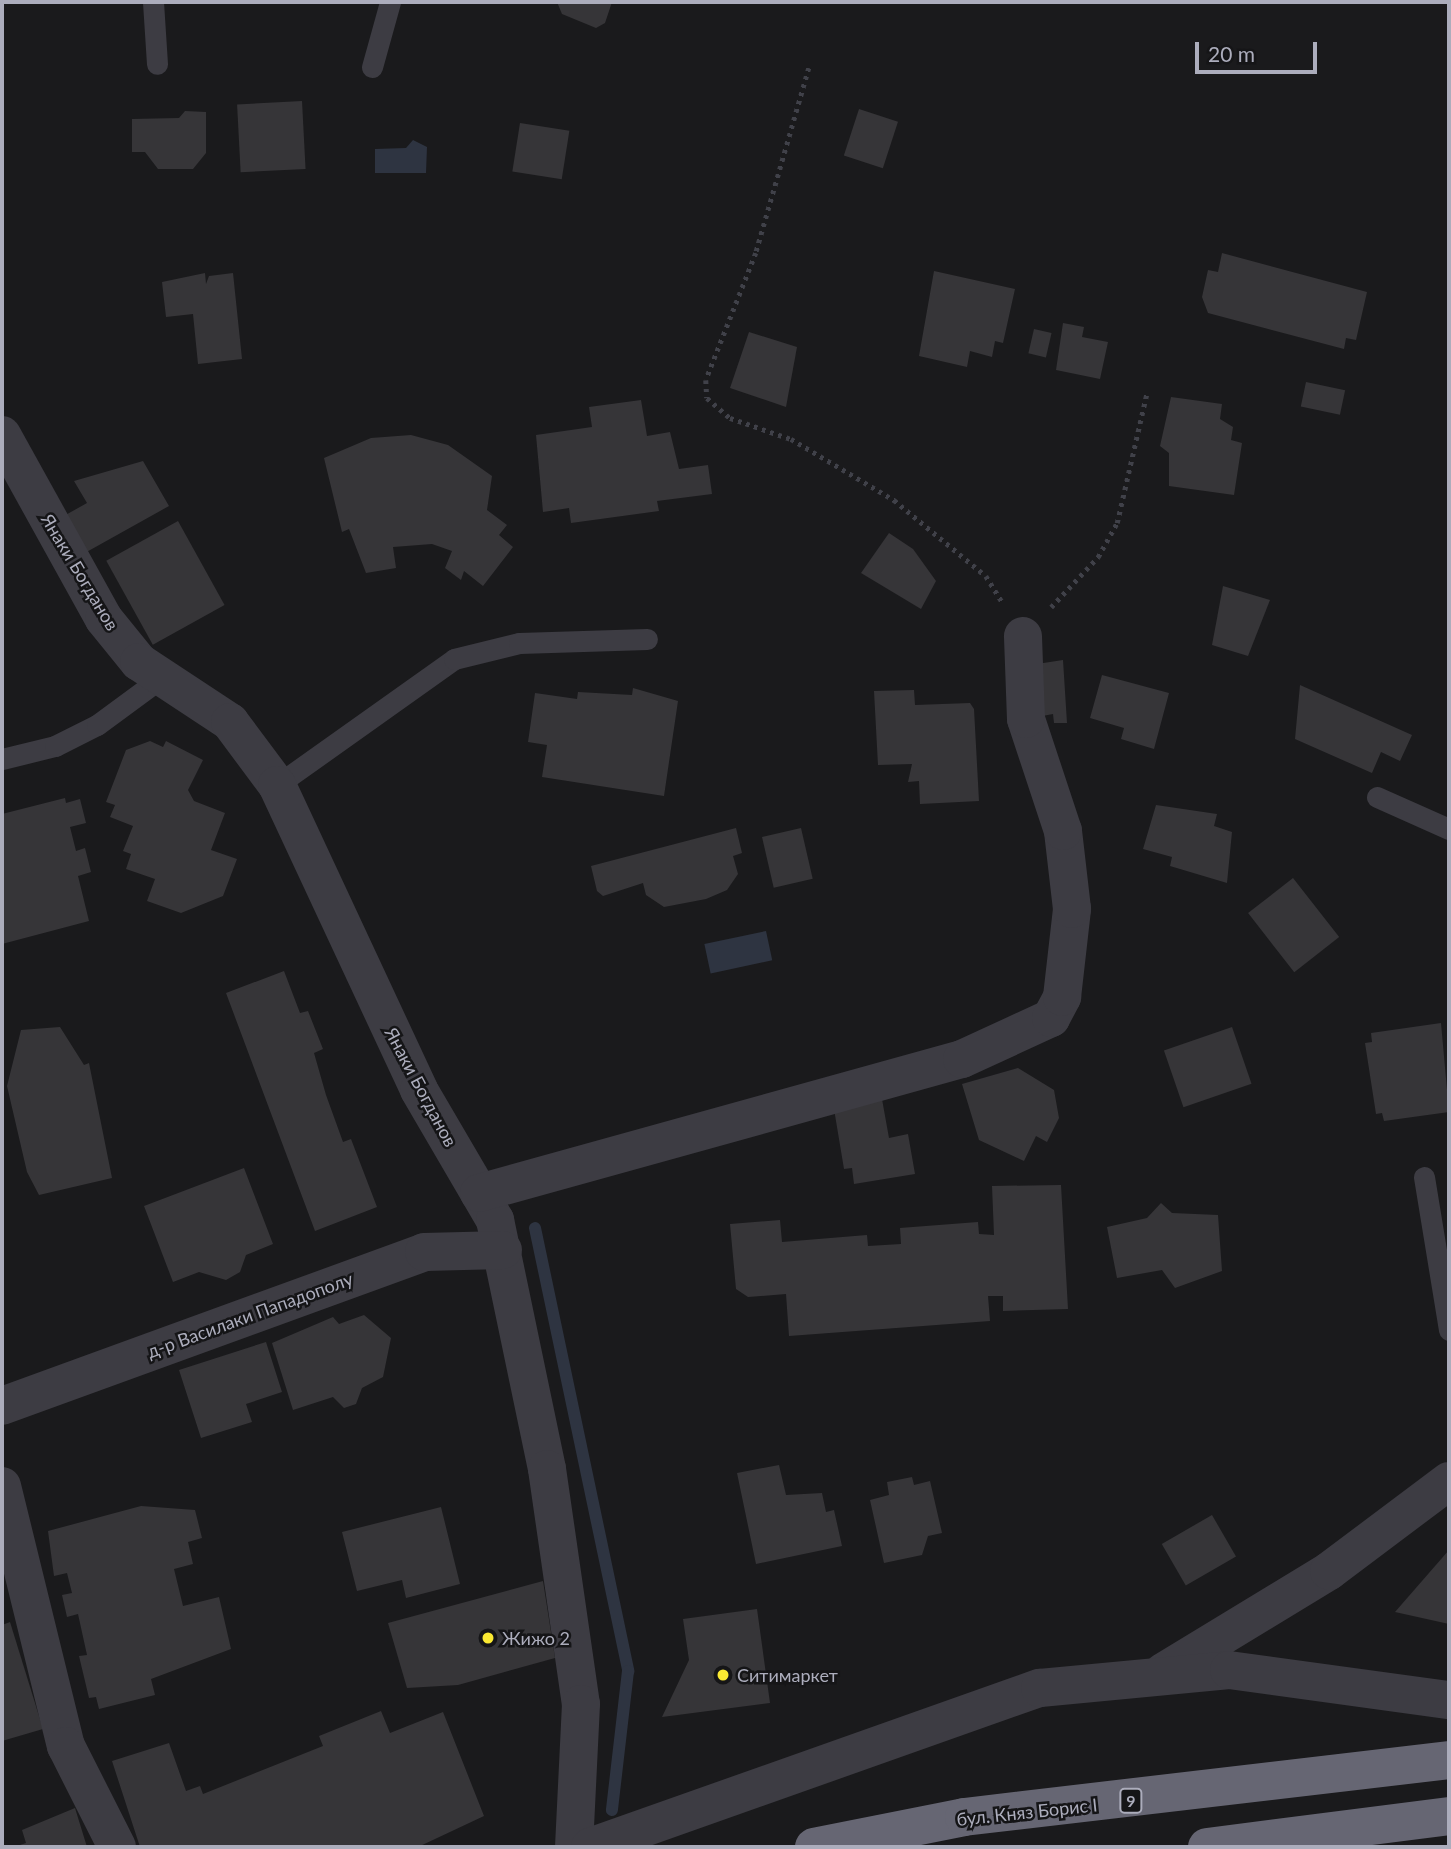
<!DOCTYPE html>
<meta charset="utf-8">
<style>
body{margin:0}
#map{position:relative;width:1451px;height:1849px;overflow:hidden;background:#1a1a1c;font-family:Lato,sans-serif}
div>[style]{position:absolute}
.water>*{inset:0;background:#2e3441;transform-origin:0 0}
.stream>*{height:12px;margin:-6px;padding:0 6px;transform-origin:6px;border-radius:6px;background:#2e3441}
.building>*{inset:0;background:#363538;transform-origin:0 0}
.path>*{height:4.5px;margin-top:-2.25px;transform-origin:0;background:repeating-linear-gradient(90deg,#404149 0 3.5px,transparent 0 8.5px)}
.lane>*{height:21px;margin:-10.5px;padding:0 10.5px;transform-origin:10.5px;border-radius:10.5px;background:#3d3c43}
.street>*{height:38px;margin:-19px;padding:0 19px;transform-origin:19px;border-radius:19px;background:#3d3c43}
.highway>*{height:38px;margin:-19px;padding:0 19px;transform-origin:19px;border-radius:19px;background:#666673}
.dots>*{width:19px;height:19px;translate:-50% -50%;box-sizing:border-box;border:4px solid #151517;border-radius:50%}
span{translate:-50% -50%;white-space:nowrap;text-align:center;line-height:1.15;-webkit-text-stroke:5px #151517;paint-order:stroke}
.shield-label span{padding:2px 5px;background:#151517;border:2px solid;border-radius:5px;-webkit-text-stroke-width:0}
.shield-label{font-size:16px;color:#acadbc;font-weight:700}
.street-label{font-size:18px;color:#acadbc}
.poi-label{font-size:18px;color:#acadbc}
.left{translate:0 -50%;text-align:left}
.frame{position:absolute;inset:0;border:4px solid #acadbc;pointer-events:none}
.scale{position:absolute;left:1195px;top:42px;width:122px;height:32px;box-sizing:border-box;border:4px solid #acadbc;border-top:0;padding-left:9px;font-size:21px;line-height:24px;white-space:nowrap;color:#acadbc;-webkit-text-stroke:5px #151517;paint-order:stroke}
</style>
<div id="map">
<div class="water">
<i style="clip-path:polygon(413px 140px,427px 147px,426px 173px,375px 173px,375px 149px,406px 148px)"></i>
<i style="left:766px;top:931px;width:30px;height:63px;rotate:78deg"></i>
</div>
<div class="stream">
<i style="left:535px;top:1228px;width:453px;rotate:78.1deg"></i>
<i style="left:628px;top:1671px;width:140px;rotate:96.6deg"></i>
</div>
<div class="building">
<i style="clip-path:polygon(557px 2px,612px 2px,605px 23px,596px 28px,562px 14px)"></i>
<i style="left:302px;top:101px;width:68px;height:65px;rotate:87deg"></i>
<i style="left:859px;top:109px;width:41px;height:49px;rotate:18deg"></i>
<i style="clip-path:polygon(185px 111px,206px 112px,206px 153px,193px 169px,158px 169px,145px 152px,132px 152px,132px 119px,179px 118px)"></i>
<i style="left:520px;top:123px;width:50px;height:49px;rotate:9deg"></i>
<i style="clip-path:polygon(1222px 253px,1367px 292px,1356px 340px,1346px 338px,1344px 349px,1208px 313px,1202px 297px,1208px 270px,1218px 272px)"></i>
<i style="clip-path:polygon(934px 271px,1015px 289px,1003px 343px,995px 341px,992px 357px,970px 351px,967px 367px,919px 356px)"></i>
<i style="clip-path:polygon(205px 273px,206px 284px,209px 276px,233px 273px,242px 359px,198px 364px,193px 314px,166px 317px,162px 282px)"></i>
<i style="clip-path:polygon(1063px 323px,1084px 327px,1082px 337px,1108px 342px,1100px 379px,1056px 370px)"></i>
<i style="left:1034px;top:329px;width:18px;height:25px;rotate:13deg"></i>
<i style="clip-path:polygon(749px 332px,797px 347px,786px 407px,730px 388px)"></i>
<i style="left:1306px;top:382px;width:40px;height:25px;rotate:12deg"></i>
<i style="clip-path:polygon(1171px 397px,1222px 404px,1220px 419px,1233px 427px,1231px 440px,1242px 443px,1234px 495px,1169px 486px,1169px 453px,1160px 446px)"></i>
<i style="clip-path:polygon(641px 400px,647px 436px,670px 432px,679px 469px,708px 465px,712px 494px,657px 501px,659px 511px,571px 523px,569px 508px,543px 512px,536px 435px,592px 427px,589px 407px)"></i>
<i style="clip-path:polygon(411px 435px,448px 445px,492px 476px,487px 510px,507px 525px,499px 535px,513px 547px,483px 586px,464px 571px,461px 580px,445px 568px,452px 551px,432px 544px,393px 547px,396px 568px,366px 573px,349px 529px,342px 532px,324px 458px,371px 438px)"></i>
<i style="clip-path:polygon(143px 461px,169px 506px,83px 554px,62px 517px,87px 503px,74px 481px)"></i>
<i style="left:178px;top:521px;width:96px;height:82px;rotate:61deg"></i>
<i style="clip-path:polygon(889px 533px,913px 549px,936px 581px,921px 609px,861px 573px)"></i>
<i style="clip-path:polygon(1223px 586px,1270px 600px,1248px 656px,1212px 645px)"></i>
<i style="clip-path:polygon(1063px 660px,1067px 723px,1054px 723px,1053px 714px,1037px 717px,1037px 664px)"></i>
<i style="clip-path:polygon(1102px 675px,1169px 693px,1154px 749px,1121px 739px,1124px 728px,1090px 718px)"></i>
<i style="clip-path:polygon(1300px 685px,1412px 735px,1400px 761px,1381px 752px,1372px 773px,1295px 739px)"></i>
<i style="clip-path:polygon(633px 688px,678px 701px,664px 796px,542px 777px,547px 745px,528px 742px,535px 693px,577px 699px,578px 692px,632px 695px)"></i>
<i style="clip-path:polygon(914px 690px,915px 705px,970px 703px,974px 709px,979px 801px,920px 804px,919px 781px,908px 782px,912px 764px,878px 765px,874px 691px)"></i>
<i style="clip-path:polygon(150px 741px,163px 747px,166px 741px,203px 760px,188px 790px,194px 801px,225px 813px,211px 850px,237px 859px,223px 896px,181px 913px,147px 901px,155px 879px,126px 869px,131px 854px,123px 851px,133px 826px,110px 817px,115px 805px,106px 802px,126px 750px)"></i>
<i style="clip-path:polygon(65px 798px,66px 803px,80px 799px,86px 823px,70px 827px,76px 851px,85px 848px,91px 872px,78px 876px,89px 921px,2px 944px,2px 814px)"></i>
<i style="clip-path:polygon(1156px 805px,1217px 814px,1214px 826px,1232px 832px,1227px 883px,1170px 866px,1172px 857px,1143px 849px)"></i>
<i style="clip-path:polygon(736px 828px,742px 853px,733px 856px,738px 874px,727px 890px,706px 899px,664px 907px,646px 895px,643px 883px,603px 896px,597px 891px,591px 866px)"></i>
<i style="left:801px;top:828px;width:52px;height:40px;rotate:77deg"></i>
<i style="left:1293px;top:878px;width:75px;height:57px;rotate:52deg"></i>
<i style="clip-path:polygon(284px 971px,300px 1013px,308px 1011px,323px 1049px,314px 1053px,326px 1095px,343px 1142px,351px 1139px,377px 1207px,315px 1231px,226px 993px)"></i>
<i style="clip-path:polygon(1441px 1023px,1449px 1112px,1384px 1121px,1382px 1113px,1376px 1114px,1365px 1043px,1372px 1042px,1371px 1033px)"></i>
<i style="clip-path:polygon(60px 1027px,84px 1065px,89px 1063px,112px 1178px,39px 1195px,27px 1172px,7px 1086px,21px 1030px)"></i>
<i style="left:1232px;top:1027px;width:60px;height:72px;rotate:71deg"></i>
<i style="clip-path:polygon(1018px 1068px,1054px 1090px,1059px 1118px,1047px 1142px,1036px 1136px,1024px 1161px,979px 1140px,962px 1084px)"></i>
<i style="clip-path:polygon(880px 1088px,889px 1138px,908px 1134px,915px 1174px,854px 1184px,852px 1168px,844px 1169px,834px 1109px)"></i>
<i style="clip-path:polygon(244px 1168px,273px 1244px,246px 1255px,240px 1272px,226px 1280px,199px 1272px,173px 1282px,144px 1206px)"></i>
<i style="clip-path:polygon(1061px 1185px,1068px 1309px,1003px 1311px,1003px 1296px,988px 1296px,990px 1321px,789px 1336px,786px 1294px,748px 1297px,736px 1289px,730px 1224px,780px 1220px,782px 1242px,867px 1235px,868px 1246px,901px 1244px,900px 1228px,978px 1222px,979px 1234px,994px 1235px,992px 1186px)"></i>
<i style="clip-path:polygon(1161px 1203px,1172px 1213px,1218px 1215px,1222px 1271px,1175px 1288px,1162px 1270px,1117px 1278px,1107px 1227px,1147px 1218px)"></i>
<i style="clip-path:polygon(364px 1315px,391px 1338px,383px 1377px,362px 1388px,356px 1404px,344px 1408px,333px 1397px,293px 1410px,272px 1343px,333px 1317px,339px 1324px)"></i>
<i style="clip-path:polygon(266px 1342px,282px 1392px,246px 1404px,252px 1422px,201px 1438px,179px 1370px)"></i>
<i style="clip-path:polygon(779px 1465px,786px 1495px,822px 1493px,826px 1512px,834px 1510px,842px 1546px,756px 1564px,737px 1473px)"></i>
<i style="clip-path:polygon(912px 1477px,914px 1485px,930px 1481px,942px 1533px,928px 1536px,922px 1555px,884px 1563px,870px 1500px,889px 1495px,887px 1482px)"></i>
<i style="clip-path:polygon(141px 1506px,195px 1510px,202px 1538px,188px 1542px,193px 1564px,174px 1569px,183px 1606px,219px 1597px,231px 1649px,151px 1679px,155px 1695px,99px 1709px,96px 1697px,89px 1698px,79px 1656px,87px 1655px,78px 1614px,67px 1617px,62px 1595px,72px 1593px,67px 1573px,54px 1576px,48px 1531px)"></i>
<i style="clip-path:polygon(441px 1507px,460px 1584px,406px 1598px,402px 1580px,357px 1591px,342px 1532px)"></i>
<i style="left:1212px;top:1515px;width:48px;height:58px;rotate:60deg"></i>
<i style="clip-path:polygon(1449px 1550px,1449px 1624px,1395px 1612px)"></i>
<i style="clip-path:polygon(543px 1581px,555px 1658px,458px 1685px,407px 1688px,388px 1623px)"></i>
<i style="clip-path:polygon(757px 1609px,770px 1703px,662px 1717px,689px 1660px,683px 1619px)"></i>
<i style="clip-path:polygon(10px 1622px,43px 1729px,2px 1741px,2px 1625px)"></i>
<i style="clip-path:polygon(381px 1711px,390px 1733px,443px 1712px,484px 1816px,418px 1847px,140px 1847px,112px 1761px,169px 1743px,186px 1791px,200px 1786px,203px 1794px,323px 1746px,319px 1736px)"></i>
<i style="clip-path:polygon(75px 1808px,87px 1847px,14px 1847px,26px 1843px,22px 1830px)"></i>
</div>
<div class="path">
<i style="left:809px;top:68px;width:192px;rotate:106deg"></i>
<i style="left:756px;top:253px;width:136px;rotate:111.5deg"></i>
<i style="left:706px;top:380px;width:18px;rotate:87deg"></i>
<i style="left:707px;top:398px;width:30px;rotate:41deg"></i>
<i style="left:730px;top:418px;width:65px;rotate:19deg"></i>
<i style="left:791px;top:439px;width:120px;rotate:30.6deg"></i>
<i style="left:894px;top:500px;width:119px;rotate:39.6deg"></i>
<i style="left:986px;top:576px;width:32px;rotate:58deg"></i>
<i style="left:1051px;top:607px;width:69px;rotate:-46.8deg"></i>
<i style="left:1098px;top:557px;width:39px;rotate:-61deg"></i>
<i style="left:1117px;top:523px;width:134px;rotate:-77.1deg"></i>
</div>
<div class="lane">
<i style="left:153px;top:2px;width:62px;rotate:86.3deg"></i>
<i style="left:372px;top:67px;width:67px;rotate:-74.5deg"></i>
<i style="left:2px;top:759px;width:55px;rotate:-13.8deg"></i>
<i style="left:55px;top:746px;width:47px;rotate:-26.6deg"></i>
<i style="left:97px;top:725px;width:81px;rotate:-36.4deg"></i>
<i style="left:277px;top:785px;width:217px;rotate:-35.4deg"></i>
<i style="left:454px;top:659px;width:67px;rotate:-13.8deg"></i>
<i style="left:519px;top:643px;width:128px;rotate:-1.8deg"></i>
<i style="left:1377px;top:797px;width:79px;rotate:24deg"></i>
<i style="left:1424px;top:1177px;width:155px;rotate:80.7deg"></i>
</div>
<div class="street">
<i style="left:2px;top:435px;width:210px;rotate:61deg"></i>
<i style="left:104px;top:619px;width:55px;rotate:50.9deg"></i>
<i style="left:139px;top:662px;width:109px;rotate:33.4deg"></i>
<i style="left:230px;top:722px;width:79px;rotate:53.3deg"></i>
<i style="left:277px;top:785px;width:336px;rotate:65deg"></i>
<i style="left:419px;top:1090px;width:151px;rotate:59.7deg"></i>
<i style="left:495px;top:1220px;width:254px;rotate:78.2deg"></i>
<i style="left:547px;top:1469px;width:237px;rotate:81.8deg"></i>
<i style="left:581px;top:1704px;width:143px;rotate:92.8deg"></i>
<i style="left:479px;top:1193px;width:501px;rotate:-15.51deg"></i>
<i style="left:962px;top:1059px;width:98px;rotate:-24.7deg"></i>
<i style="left:1051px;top:1018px;width:24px;rotate:-62deg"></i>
<i style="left:1062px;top:997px;width:89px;rotate:-83.5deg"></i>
<i style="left:1072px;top:909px;width:79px;rotate:-96.6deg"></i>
<i style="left:1063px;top:831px;width:118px;rotate:-108.3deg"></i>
<i style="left:1026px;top:719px;width:83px;rotate:-92.1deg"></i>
<i style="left:2px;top:1406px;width:449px;rotate:-20deg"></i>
<i style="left:424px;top:1252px;width:79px;rotate:-1.5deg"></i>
<i style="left:2px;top:1486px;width:268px;rotate:76.2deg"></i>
<i style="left:66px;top:1746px;width:113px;rotate:63.2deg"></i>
<i style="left:1163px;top:1672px;width:194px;rotate:-31.3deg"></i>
<i style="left:1329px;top:1571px;width:150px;rotate:-36.9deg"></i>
<i style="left:590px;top:1847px;width:477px;rotate:-19.5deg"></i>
<i style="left:1040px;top:1688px;width:190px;rotate:-5.4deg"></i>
<i style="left:1229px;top:1670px;width:222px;rotate:7.8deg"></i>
</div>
<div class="highway">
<i style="left:814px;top:1847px;width:153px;rotate:-11.3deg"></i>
<i style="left:964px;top:1817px;width:488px;rotate:-6.7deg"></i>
<i style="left:1207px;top:1847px;width:244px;rotate:-7.3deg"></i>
</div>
<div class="dots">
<i style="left:488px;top:1638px;background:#fbe932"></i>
<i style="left:723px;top:1675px;background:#fbe932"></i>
</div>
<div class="shield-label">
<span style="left:1131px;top:1801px">9</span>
</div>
<div class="street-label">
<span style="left:80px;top:572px;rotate:59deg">Янаки Богданов</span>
<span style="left:421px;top:1087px;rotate:62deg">Янаки Богданов</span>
<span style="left:250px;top:1315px;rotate:-20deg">д-р Василаки Пападополу</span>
<span style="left:1027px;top:1812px;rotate:-6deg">бул. Княз Борис I</span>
</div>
<div class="poi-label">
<span class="left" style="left:502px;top:1638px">Жижо 2</span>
<span class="left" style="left:737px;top:1675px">Ситимаркет</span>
</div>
<div class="frame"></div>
<div class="scale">20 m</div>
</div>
